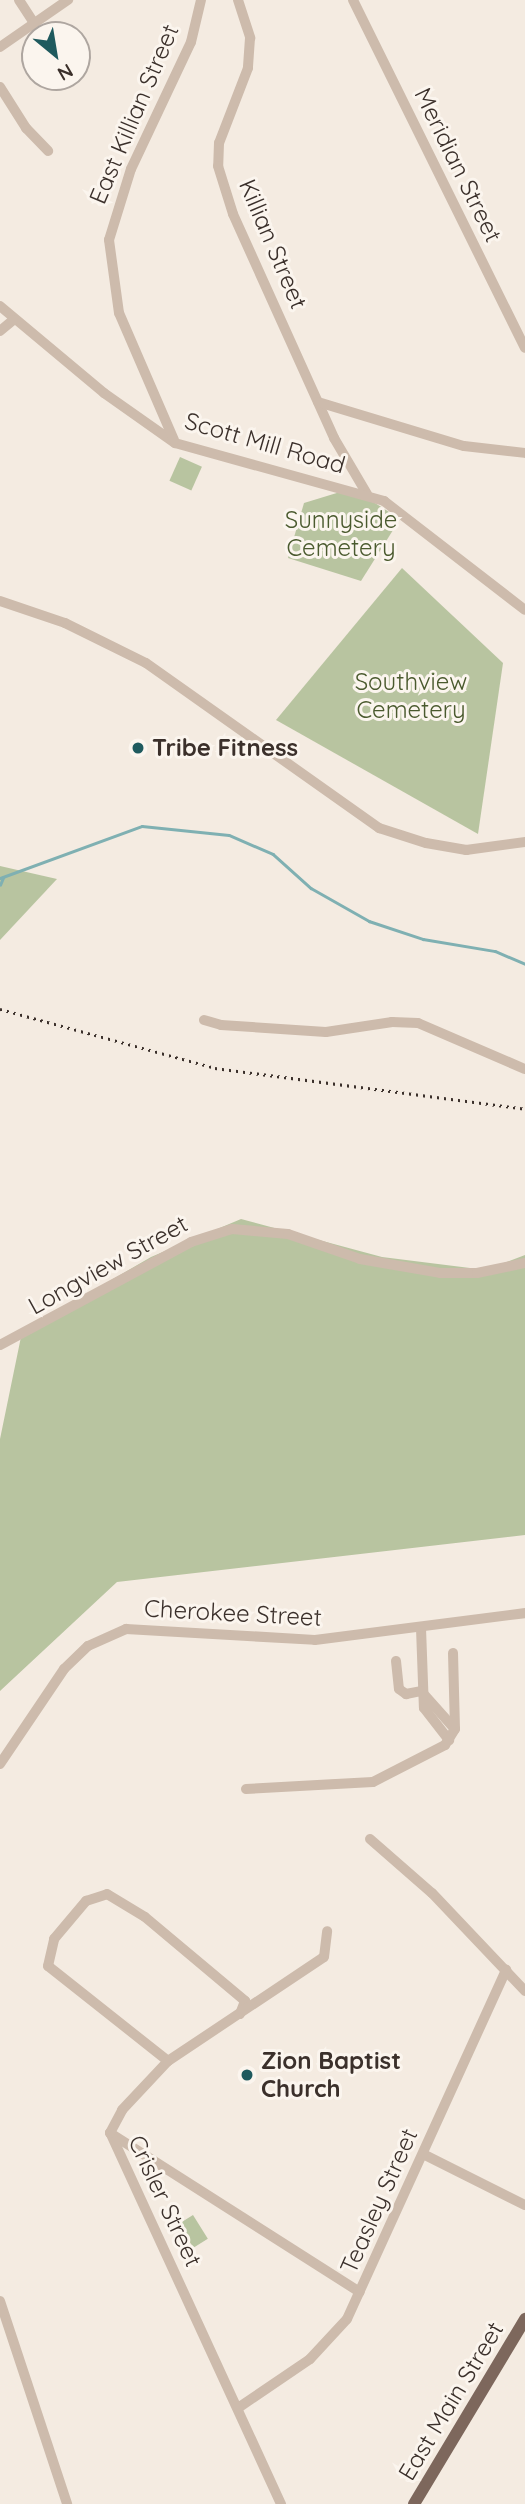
<!DOCTYPE html>
<style>
body{margin:0}
#map{position:relative;width:525px;height:2504px;overflow:hidden;background:#f4ebe1;font-family:Quicksand,sans-serif}
div>[style]{position:absolute}
.green>*{inset:0;background:#b8c4a0;transform-origin:0 0}
.stream>*{height:2.5px;margin:-1.25px;padding:0 1.25px;transform-origin:1.25px;border-radius:1.25px;background:#7fb0b2}
.minor>*{height:10px;margin:-5px;padding:0 5px;transform-origin:5px;border-radius:5px;background:#cdbbac}
.major>*{height:12px;margin:-6px;padding:0 6px;transform-origin:6px;border-radius:6px;background:#7d675c}
.rail>*{height:2.5px;margin-top:-1.25px;transform-origin:0;background:repeating-linear-gradient(90deg,#3b302b 0 2px,transparent 0 7px)}
.dots>*{width:19px;height:19px;translate:-50% -50%;box-sizing:border-box;border:4px solid #fbf5ee;border-radius:50%}
span{translate:-50% -50%;white-space:nowrap;text-align:center;line-height:1.15;-webkit-text-stroke:6px #fbf5ee;paint-order:stroke}
.street-label{font-size:24px;color:#3b302b}
.park-label{font-size:24px;color:#4a5a2e}
.poi-label{font-size:24px;color:#3b302b;font-weight:700}
.left{translate:0 -50%;text-align:left}
.north{position:absolute;left:21px;top:21px;width:70px;height:70px;box-sizing:border-box;background:#fbf5ee;border:2px solid #aea6a0;border-radius:50%;rotate:150deg;font-size:19px;font-weight:700;line-height:28px;text-align:center;color:#3b302b}
.north::after{content:'';display:block;margin:auto;width:24px;height:32px;background:#1f5a5e;clip-path:polygon(50% 0,100% 100%,50% 72%,0 100%)}
</style>
<div id="map">
<div class="green">
<i style="left:180px;top:457px;width:24px;height:26px;rotate:24deg"></i>
<i style="clip-path:polygon(340px 492px,375px 503px,400px 519px,361px 581px,288px 558px,304px 503px)"></i>
<i style="clip-path:polygon(402px 568px,503px 663px,478px 834px,276px 720px)"></i>
<i style="clip-path:polygon(0 866px,57px 879px,0 940px)"></i>
<i style="clip-path:polygon(241px 1219px,382px 1257px,486px 1270px,525px 1255px,525px 1535px,117px 1582px,0 1691px,0 1439px,22px 1332px,151px 1257px)"></i>
<i style="left:193px;top:2215px;width:28px;height:17px;rotate:58deg"></i>
</div>
<div class="stream">
<i style="left:0;top:878px;width:151px;rotate:-20.1deg"></i>
<i style="left:142px;top:826px;width:87px;rotate:5.9deg"></i>
<i style="left:229px;top:835px;width:48px;rotate:23.4deg"></i>
<i style="left:273px;top:854px;width:51px;rotate:41.8deg"></i>
<i style="left:311px;top:888px;width:67px;rotate:29.6deg"></i>
<i style="left:369px;top:921px;width:57px;rotate:18.4deg"></i>
<i style="left:423px;top:939px;width:73px;rotate:9.5deg"></i>
<i style="left:495px;top:951px;width:33px;rotate:23deg"></i>
<i style="left:0;top:885px;width:8px;rotate:-67deg"></i>
</div>
<div class="minor">
<i style="left:19px;top:0;width:27px;rotate:57deg"></i>
<i style="left:238px;top:0;width:40px;rotate:72deg"></i>
<i style="left:250px;top:38px;width:30px;rotate:94deg"></i>
<i style="left:248px;top:68px;width:80px;rotate:111.1deg"></i>
<i style="left:219px;top:143px;width:23px;rotate:92deg"></i>
<i style="left:218px;top:166px;width:50px;rotate:72.6deg"></i>
<i style="left:233px;top:214px;width:246px;rotate:65.7deg"></i>
<i style="left:334px;top:438px;width:65px;rotate:59.5deg"></i>
<i style="left:353px;top:0;width:388px;rotate:63.7deg"></i>
<i style="left:0;top:47px;width:83px;rotate:-34.7deg"></i>
<i style="left:0;top:87px;width:49px;rotate:57.6deg"></i>
<i style="left:26px;top:128px;width:32px;rotate:46deg"></i>
<i style="left:0;top:306px;width:136px;rotate:39.9deg"></i>
<i style="left:104px;top:393px;width:87px;rotate:35.2deg"></i>
<i style="left:175px;top:443px;width:217px;rotate:15.5deg"></i>
<i style="left:384px;top:501px;width:178px;rotate:37.7deg"></i>
<i style="left:0;top:331px;width:17px;rotate:-40deg"></i>
<i style="left:318px;top:402px;width:152px;rotate:16.8deg"></i>
<i style="left:464px;top:446px;width:61px;rotate:6.5deg"></i>
<i style="left:174px;top:440px;width:138px;rotate:-113.4deg"></i>
<i style="left:119px;top:313px;width:74px;rotate:-97.8deg"></i>
<i style="left:109px;top:240px;width:74px;rotate:-72.8deg"></i>
<i style="left:131px;top:169px;width:140px;rotate:-64.7deg"></i>
<i style="left:191px;top:42px;width:43px;rotate:-76.6deg"></i>
<i style="left:0;top:601px;width:69px;rotate:18.7deg"></i>
<i style="left:65px;top:623px;width:90px;rotate:26.3deg"></i>
<i style="left:146px;top:663px;width:286px;rotate:35.3deg"></i>
<i style="left:379px;top:828px;width:49px;rotate:17.7deg"></i>
<i style="left:426px;top:843px;width:41px;rotate:9.9deg"></i>
<i style="left:466px;top:850px;width:60px;rotate:-7.7deg"></i>
<i style="left:204px;top:1020px;width:18px;rotate:16deg"></i>
<i style="left:221px;top:1025px;width:105px;rotate:3.8deg"></i>
<i style="left:326px;top:1032px;width:67px;rotate:-8.6deg"></i>
<i style="left:392px;top:1022px;width:26px;rotate:2deg"></i>
<i style="left:418px;top:1023px;width:116px;rotate:23.3deg"></i>
<i style="left:0;top:1345px;width:217px;rotate:-28.3deg"></i>
<i style="left:191px;top:1242px;width:43px;rotate:-17.6deg"></i>
<i style="left:232px;top:1229px;width:56px;rotate:5.1deg"></i>
<i style="left:288px;top:1234px;width:76px;rotate:19.1deg"></i>
<i style="left:360px;top:1259px;width:81px;rotate:9.9deg"></i>
<i style="left:440px;top:1273px;width:37px"></i>
<i style="left:477px;top:1273px;width:49px;rotate:-11.8deg"></i>
<i style="left:421px;top:1628px;width:80px;rotate:87.9deg"></i>
<i style="left:424px;top:1708px;width:41px;rotate:52deg"></i>
<i style="left:453px;top:1653px;width:76px;rotate:88.5deg"></i>
<i style="left:396px;top:1661px;width:28px;rotate:84deg"></i>
<i style="left:399px;top:1689px;width:9px;rotate:36deg"></i>
<i style="left:406px;top:1694px;width:15px;rotate:-11deg"></i>
<i style="left:421px;top:1691px;width:50px;rotate:48.3deg"></i>
<i style="left:0;top:1764px;width:115px;rotate:-56deg"></i>
<i style="left:64px;top:1669px;width:33px;rotate:-44deg"></i>
<i style="left:88px;top:1646px;width:42px;rotate:-24.1deg"></i>
<i style="left:126px;top:1629px;width:189px;rotate:3.3deg"></i>
<i style="left:315px;top:1640px;width:212px;rotate:-7.3deg"></i>
<i style="left:246px;top:1789px;width:127px;rotate:-3.2deg"></i>
<i style="left:373px;top:1782px;width:81px;rotate:-27.2deg"></i>
<i style="left:445px;top:1745px;width:19px;rotate:-58deg"></i>
<i style="left:370px;top:1839px;width:82px;rotate:41.1deg"></i>
<i style="left:432px;top:1893px;width:135px;rotate:46.5deg"></i>
<i style="left:168px;top:2061px;width:153px;rotate:-141.6deg"></i>
<i style="left:48px;top:1966px;width:28px;rotate:-77deg"></i>
<i style="left:54px;top:1939px;width:50px;rotate:-49.9deg"></i>
<i style="left:86px;top:1901px;width:22px;rotate:-18deg"></i>
<i style="left:107px;top:1894px;width:44px;rotate:31.2deg"></i>
<i style="left:145px;top:1917px;width:131px;rotate:40deg"></i>
<i style="left:245px;top:2001px;width:14px;rotate:111deg"></i>
<i style="left:110px;top:2133px;width:296px;rotate:32.5deg"></i>
<i style="left:423px;top:2154px;width:114px;rotate:26.6deg"></i>
<i style="left:0;top:2301px;width:214px;rotate:71.7deg"></i>
<i style="left:238px;top:2408px;width:87px;rotate:-34.2deg"></i>
<i style="left:310px;top:2359px;width:54px;rotate:-47.2deg"></i>
<i style="left:347px;top:2319px;width:384px;rotate:-65.5deg"></i>
<i style="left:281px;top:2504px;width:409px;rotate:-114.7deg"></i>
<i style="left:110px;top:2133px;width:26px;rotate:-62deg"></i>
<i style="left:122px;top:2110px;width:67px;rotate:-46.8deg"></i>
<i style="left:168px;top:2061px;width:187px;rotate:-33.7deg"></i>
<i style="left:324px;top:1957px;width:26px;rotate:-83deg"></i>
</div>
<div class="major">
<i style="left:414px;top:2504px;width:216px;rotate:-59deg"></i>
</div>
<div class="rail">
<i style="left:0;top:1009px;width:223px;rotate:15.3deg"></i>
<i style="left:215px;top:1068px;width:313px;rotate:7.5deg"></i>
</div>
<div class="dots">
<i style="left:138px;top:748px;background:#1f5a5e"></i>
<i style="left:247px;top:2075px;background:#1f5a5e"></i>
</div>
<div class="street-label">
<span style="left:134px;top:114px;rotate:-67deg">East Killian Street</span>
<span style="left:458px;top:165px;rotate:64deg">Meridian Street</span>
<span style="left:273px;top:244px;rotate:67deg">Killian Street</span>
<span style="left:265px;top:443px;rotate:16deg">Scott Mill Road</span>
<span style="left:108px;top:1265px;rotate:-29deg">Longview Street</span>
<span style="left:233px;top:1613px;rotate:3deg">Cherokee Street</span>
<span style="left:165px;top:2201px;rotate:65deg">Crisler Street</span>
<span style="left:379px;top:2201px;rotate:-66deg">Teasley Street</span>
<span style="left:451px;top:2401px;rotate:-59deg">East Main Street</span>
</div>
<div class="park-label">
<span style="left:341px;top:534px">Sunnyside<br>Cemetery</span>
<span style="left:411px;top:696px">Southview<br>Cemetery</span>
</div>
<div class="poi-label">
<span class="left" style="left:152px;top:748px">Tribe Fitness</span>
<span class="left" style="left:261px;top:2075px">Zion Baptist<br>Church</span>
</div>
<div class="north">N</div>
</div>
